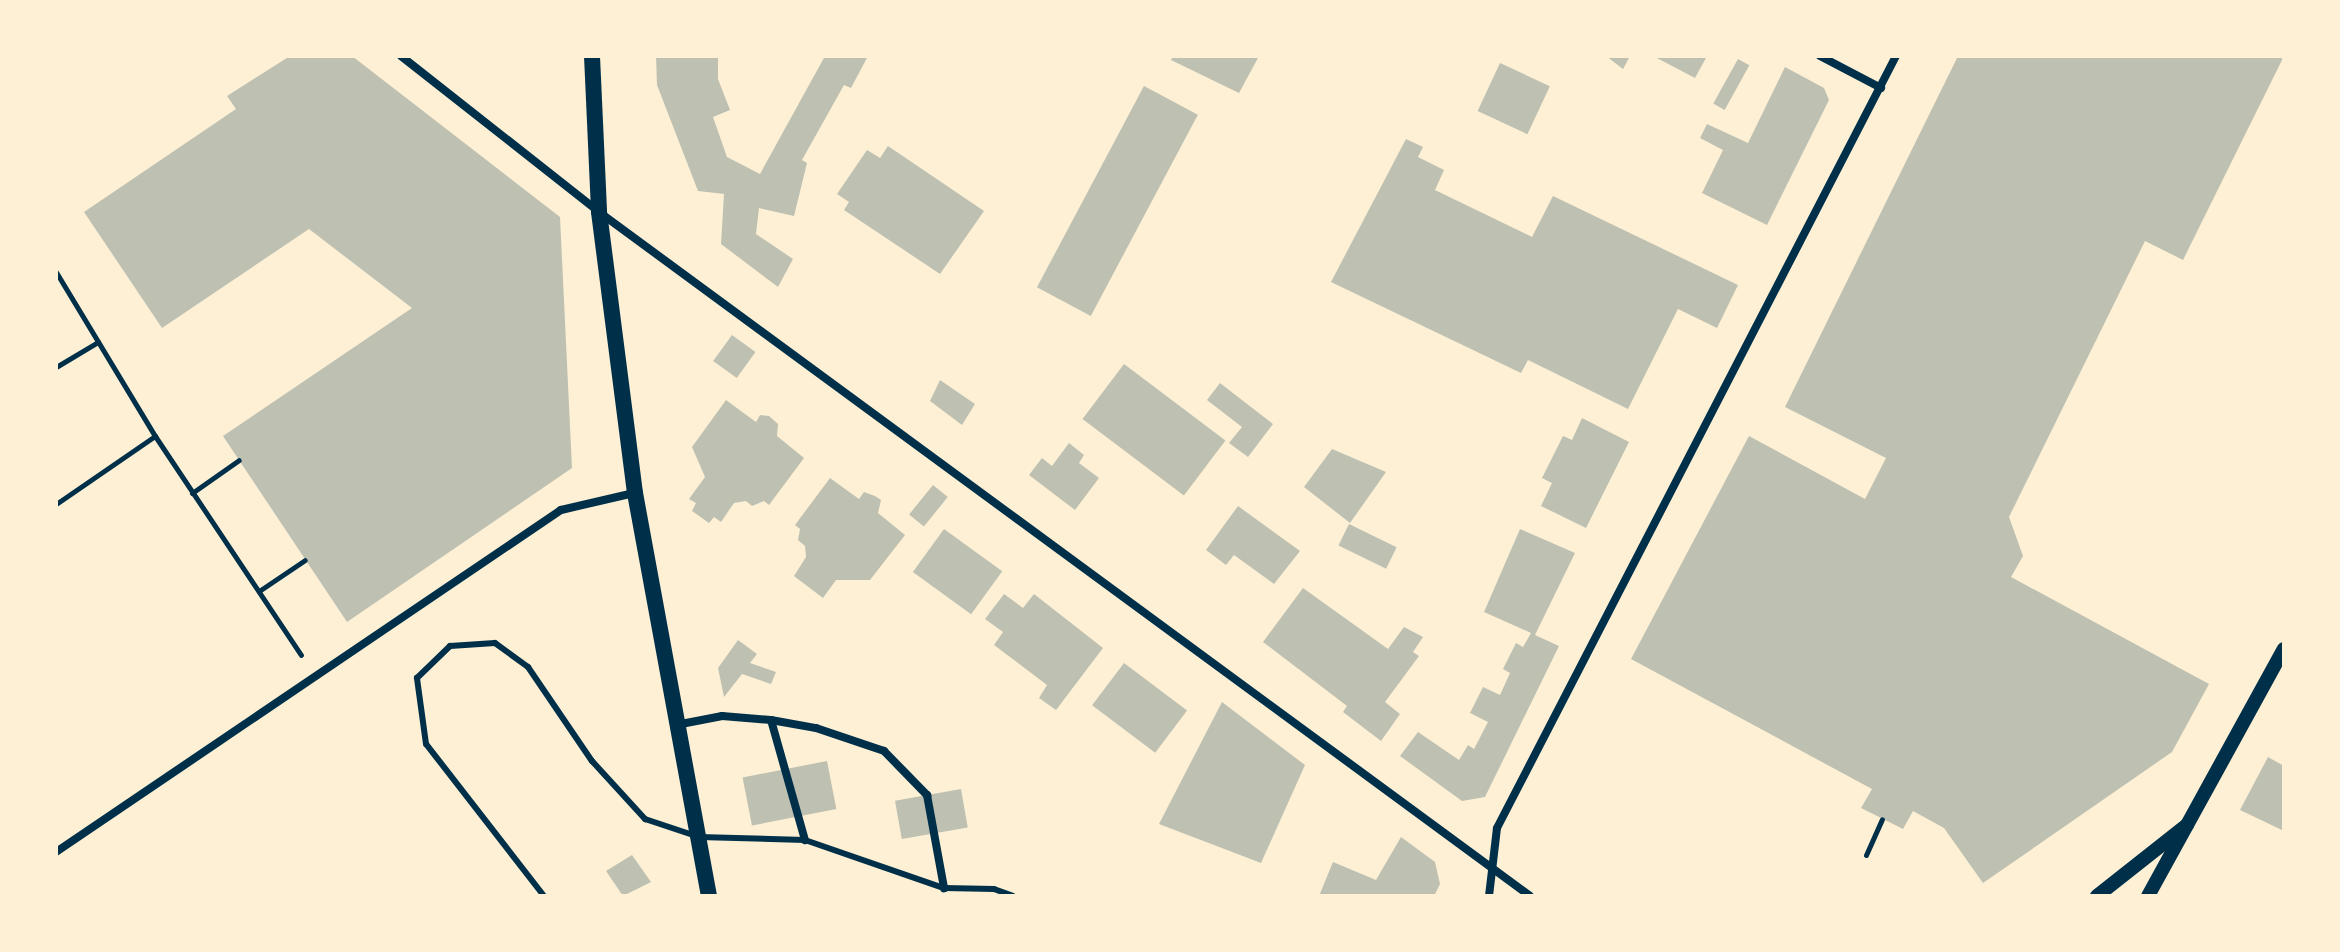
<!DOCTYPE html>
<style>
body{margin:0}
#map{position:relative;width:2340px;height:952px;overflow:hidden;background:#fdf0d5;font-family:Spectral,serif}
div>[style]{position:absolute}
.building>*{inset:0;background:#bec0b2;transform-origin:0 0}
.path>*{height:5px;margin:-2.5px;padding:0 2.5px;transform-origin:2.5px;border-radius:2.5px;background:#003049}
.service>*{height:6px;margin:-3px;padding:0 3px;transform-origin:3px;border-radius:3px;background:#003049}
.minor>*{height:8px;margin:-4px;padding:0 4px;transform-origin:4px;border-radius:4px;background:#003049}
.tertiary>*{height:14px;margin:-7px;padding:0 7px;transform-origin:7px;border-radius:7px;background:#003049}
.secondary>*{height:16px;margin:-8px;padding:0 8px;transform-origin:8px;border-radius:8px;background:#003049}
span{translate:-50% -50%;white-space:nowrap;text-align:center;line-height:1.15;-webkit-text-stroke:7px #fdf0d5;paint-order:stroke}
.frame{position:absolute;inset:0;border:58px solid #fdf0d5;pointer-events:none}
</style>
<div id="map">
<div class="building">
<i style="clip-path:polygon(290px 56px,352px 56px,560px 217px,572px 468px,347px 622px,223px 436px,412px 308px,309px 229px,162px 328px,84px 212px,236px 109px,227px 96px)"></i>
<i style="clip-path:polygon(656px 56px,718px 56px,718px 79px,730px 110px,713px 117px,727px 157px,760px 174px,825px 56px,868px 56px,851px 88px,844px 85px,802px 160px,807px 163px,794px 216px,759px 208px,756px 234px,793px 259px,778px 287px,721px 244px,724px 194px,698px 191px,657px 85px)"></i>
<i style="clip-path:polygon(1173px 56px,1259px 56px,1239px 93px,1171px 60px)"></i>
<i style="clip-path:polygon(1606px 56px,1630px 56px,1623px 69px)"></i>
<i style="clip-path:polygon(1653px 56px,1707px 56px,1695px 78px)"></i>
<i style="clip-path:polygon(1958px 56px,2284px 56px,2183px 260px,2145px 241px,2009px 517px,2023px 556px,2011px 577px,2209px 684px,2172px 752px,1983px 883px,1944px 828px,1913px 811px,1903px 829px,1861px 808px,1872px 789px,1631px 659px,1749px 436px,1865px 499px,1886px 458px,1785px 407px)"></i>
<i style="left:1738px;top:59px;width:13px;height:51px;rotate:29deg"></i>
<i style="left:1500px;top:63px;width:55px;height:53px;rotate:25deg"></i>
<i style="clip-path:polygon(1785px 67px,1824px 88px,1829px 100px,1767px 225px,1702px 193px,1723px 150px,1700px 138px,1707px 124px,1748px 143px)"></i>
<i style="left:1144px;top:86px;width:61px;height:228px;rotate:28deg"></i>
<i style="clip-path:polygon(1406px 139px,1423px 147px,1418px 157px,1444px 170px,1435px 190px,1532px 237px,1553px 196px,1738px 285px,1717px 328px,1678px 309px,1628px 409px,1528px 360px,1521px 373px,1331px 282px)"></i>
<i style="clip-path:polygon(888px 146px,984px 211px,940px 274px,844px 210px,849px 202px,837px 194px,867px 150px,880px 158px)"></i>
<i style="left:732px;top:335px;width:29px;height:32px;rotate:36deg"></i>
<i style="left:1124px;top:364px;width:127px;height:69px;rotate:37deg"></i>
<i style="clip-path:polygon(940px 380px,975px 404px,962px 425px,930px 401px)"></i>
<i style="clip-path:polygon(1220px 383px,1273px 424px,1248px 457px,1229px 443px,1242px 427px,1207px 400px)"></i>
<i style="clip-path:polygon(726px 400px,756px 422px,760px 415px,769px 416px,778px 424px,777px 436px,804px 458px,769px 505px,764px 501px,752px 506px,746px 501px,734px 503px,721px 522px,714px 517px,709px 523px,692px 511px,696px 503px,689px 499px,705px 477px,692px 447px)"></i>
<i style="clip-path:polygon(1582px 418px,1629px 442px,1586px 528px,1541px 506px,1552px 483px,1542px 478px,1563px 436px,1572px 440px)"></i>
<i style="clip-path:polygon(1069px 443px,1084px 455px,1079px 463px,1099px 478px,1075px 510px,1029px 475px,1042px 458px,1052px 466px)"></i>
<i style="clip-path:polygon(1332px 449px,1386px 472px,1350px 523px,1304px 487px)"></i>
<i style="clip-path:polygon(830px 478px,859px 499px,864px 492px,875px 496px,881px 500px,878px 513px,905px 535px,870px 580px,836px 580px,823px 598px,794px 576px,806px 557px,805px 546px,798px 540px,800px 529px,795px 525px)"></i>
<i style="left:933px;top:485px;width:19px;height:38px;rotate:39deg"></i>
<i style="clip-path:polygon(1238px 506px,1300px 551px,1274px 584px,1234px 555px,1226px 565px,1206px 550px)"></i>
<i style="left:1349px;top:524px;width:53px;height:24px;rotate:26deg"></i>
<i style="left:944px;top:529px;width:72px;height:53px;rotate:36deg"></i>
<i style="clip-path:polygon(1520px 529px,1575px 553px,1535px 635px,1559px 646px,1485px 797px,1462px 801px,1400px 756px,1418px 732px,1459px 760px,1468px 745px,1474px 749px,1488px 722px,1470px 713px,1483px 687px,1500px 695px,1510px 673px,1503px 669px,1516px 643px,1523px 647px,1531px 633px,1484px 612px)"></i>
<i style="clip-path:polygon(1303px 588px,1388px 649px,1404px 627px,1423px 637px,1413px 652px,1419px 656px,1385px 702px,1400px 714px,1381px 741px,1343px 712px,1347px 706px,1263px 642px)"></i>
<i style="clip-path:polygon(1004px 594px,1023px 608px,1034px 594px,1103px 648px,1056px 710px,1039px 698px,1047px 685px,994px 645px,1003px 632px,985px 619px)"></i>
<i style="clip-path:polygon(738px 640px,757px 654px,750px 663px,776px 672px,771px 684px,742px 674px,724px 697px,718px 668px)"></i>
<i style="left:1124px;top:663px;width:79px;height:53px;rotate:37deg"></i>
<i style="clip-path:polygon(1222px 702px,1305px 765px,1261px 863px,1159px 824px)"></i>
<i style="clip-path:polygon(2268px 757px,2284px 766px,2284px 831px,2240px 810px)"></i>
<i style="left:827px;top:761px;width:49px;height:86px;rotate:79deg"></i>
<i style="left:961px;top:789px;width:39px;height:67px;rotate:80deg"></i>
<i style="clip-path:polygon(1401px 837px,1435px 862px,1440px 884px,1434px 896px,1319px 896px,1333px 862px,1376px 880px)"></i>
<i style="clip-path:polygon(632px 855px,651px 882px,623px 896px,606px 871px)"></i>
</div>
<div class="path">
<i style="left:56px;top:272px;width:192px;rotate:58.9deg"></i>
<i style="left:155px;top:436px;width:263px;rotate:56.3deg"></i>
<i style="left:56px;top:367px;width:49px;rotate:-30.8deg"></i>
<i style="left:192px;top:493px;width:57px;rotate:-35.1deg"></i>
<i style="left:56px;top:504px;width:120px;rotate:-34.5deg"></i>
<i style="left:259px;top:591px;width:55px;rotate:-34deg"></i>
<i style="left:1866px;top:855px;width:39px;rotate:-66deg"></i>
</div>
<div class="service">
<i style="left:544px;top:896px;width:192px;rotate:-127.8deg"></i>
<i style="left:426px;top:744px;width:67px;rotate:-97.8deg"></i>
<i style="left:417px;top:678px;width:46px;rotate:-44.1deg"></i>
<i style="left:450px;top:646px;width:45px;rotate:-3.8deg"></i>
<i style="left:495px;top:643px;width:41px;rotate:36deg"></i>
<i style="left:528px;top:667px;width:114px;rotate:55.8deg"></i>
<i style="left:592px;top:761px;width:79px;rotate:47.6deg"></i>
<i style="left:645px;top:819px;width:57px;rotate:18.4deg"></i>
<i style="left:699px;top:837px;width:106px;rotate:1.6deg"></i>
<i style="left:805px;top:840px;width:147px;rotate:19.1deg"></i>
<i style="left:944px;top:888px;width:50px;rotate:1.1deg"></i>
<i style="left:994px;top:889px;width:20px;rotate:20deg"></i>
</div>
<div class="minor">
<i style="left:401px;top:56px;width:252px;rotate:38.2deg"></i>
<i style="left:599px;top:212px;width:1155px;rotate:36.3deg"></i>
<i style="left:1820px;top:56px;width:69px;rotate:27.7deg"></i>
<i style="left:771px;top:720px;width:46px;rotate:10.1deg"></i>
<i style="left:816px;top:728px;width:72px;rotate:18.7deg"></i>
<i style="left:884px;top:751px;width:62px;rotate:45.7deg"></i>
<i style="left:927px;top:795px;width:95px;rotate:79.6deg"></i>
<i style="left:681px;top:724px;width:42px;rotate:-11deg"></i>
<i style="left:722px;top:716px;width:49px;rotate:4.7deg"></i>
<i style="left:771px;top:720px;width:125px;rotate:74.2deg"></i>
<i style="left:56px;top:852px;width:610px;rotate:-34.11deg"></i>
<i style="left:561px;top:510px;width:75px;rotate:-13.1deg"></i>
<i style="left:1489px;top:896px;width:68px;rotate:-83.3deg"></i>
<i style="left:1497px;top:828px;width:869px;rotate:-62.67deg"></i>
</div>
<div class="tertiary">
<i style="left:2097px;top:896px;width:115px;rotate:-38.3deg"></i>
<i style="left:2148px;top:896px;width:282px;rotate:-61.2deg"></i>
</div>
<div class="secondary">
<i style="left:592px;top:56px;width:156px;rotate:87.4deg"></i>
<i style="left:599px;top:212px;width:283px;rotate:82.7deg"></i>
<i style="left:635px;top:493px;width:410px;rotate:79.6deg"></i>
</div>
<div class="frame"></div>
</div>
